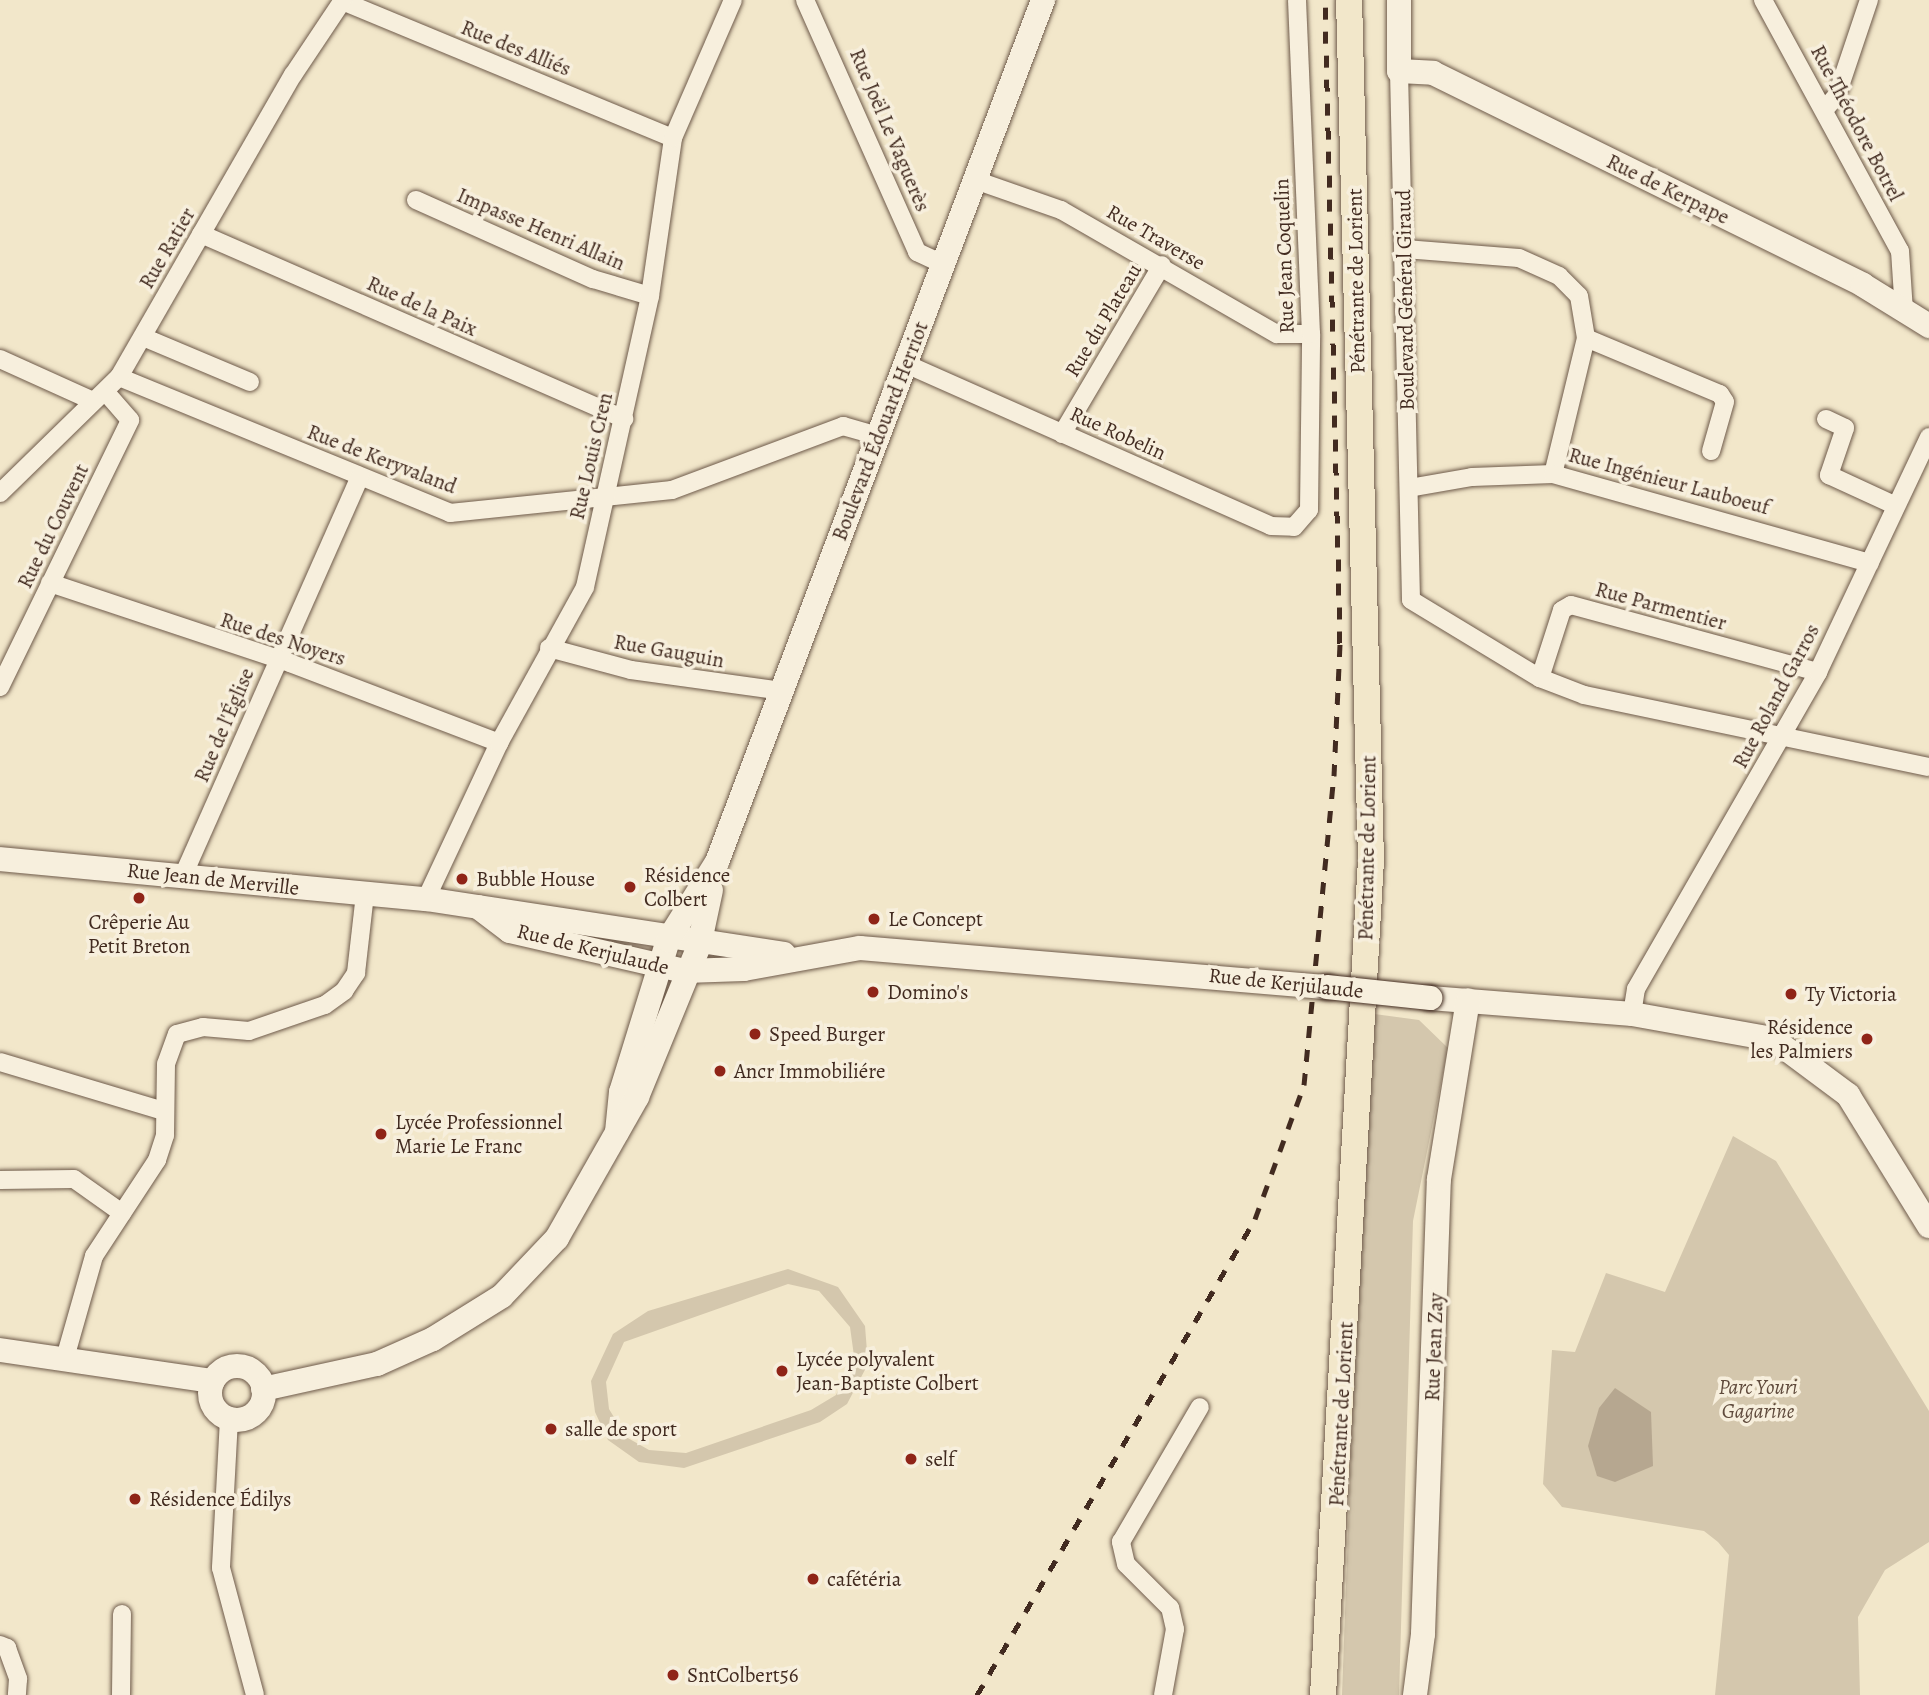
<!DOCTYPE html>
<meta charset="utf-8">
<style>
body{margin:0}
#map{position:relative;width:1929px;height:1695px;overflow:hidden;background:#f2e7ca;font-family:Alegreya,serif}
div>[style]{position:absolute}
.green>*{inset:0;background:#d4c7ad}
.water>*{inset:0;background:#b6a790}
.roads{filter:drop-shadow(0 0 2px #6e5a4a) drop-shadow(0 0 2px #6e5a4a)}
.street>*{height:18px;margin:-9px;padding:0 9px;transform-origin:9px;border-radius:9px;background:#f7efdd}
.secondary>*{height:24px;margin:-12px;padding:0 12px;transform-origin:12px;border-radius:12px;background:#f7efdd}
.secondary>.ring{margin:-12px;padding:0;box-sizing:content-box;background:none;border:24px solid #f7efdd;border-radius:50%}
.primary>*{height:26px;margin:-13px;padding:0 13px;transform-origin:13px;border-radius:13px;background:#f2e7ca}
.rail>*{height:5px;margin-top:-2.5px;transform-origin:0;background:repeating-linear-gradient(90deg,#422b20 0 12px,transparent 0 24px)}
.bridges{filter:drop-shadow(0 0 2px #422b20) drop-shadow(0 0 2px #422b20)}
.secondary-bridge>*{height:24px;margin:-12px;padding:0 12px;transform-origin:12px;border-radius:12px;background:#f7efdd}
.dots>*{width:19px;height:19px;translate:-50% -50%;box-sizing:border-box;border:4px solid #f7efdd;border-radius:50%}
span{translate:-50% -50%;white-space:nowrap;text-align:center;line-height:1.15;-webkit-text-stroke:7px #f7efdd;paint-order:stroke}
.street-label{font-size:21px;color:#422b20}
.poi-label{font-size:21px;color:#422b20}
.left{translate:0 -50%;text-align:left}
.right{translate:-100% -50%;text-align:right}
.park-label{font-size:21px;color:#5f4a3c;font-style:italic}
</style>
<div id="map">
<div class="green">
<i style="clip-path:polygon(1367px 1013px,1419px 1020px,1448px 1048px,1413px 1221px,1399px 1695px,1342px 1695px)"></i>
<i style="clip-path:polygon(1733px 1136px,1776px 1161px,1929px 1411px,1929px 1542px,1885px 1570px,1858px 1617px,1860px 1695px,1715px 1695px,1729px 1555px,1718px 1542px,1704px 1531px,1562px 1507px,1543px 1484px,1552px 1350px,1575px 1352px,1606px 1273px,1665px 1292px)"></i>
<i style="clip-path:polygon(evenodd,788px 1269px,838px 1287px,865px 1326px,868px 1364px,847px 1404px,820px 1422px,684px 1468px,639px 1462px,608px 1440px,595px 1412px,591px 1381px,613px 1334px,648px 1311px,788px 1269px,788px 1284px,819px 1291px,850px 1327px,854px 1356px,836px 1395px,811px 1410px,686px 1453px,649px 1450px,626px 1437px,609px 1409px,606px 1382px,624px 1342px,788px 1284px)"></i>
</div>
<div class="water">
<i style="clip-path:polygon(1615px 1388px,1651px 1412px,1653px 1466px,1615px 1482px,1597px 1476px,1588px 1446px,1599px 1408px)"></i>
</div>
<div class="roads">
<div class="street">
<i style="left:805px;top:0;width:276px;rotate:66deg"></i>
<i style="left:917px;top:252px;width:29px;rotate:25deg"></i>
<i style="left:1763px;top:0;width:286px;rotate:61.4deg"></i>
<i style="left:1900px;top:251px;width:61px;rotate:86.2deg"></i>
<i style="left:342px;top:1px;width:358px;rotate:22.5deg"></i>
<i style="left:1399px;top:71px;width:529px;rotate:88.7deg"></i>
<i style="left:1411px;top:600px;width:151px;rotate:31.2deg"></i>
<i style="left:1540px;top:678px;width:47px;rotate:21.1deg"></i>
<i style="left:1584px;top:695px;width:352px;rotate:11.8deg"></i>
<i style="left:1825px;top:109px;width:18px;rotate:-49deg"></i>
<i style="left:1837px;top:95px;width:100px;rotate:-71.4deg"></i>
<i style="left:975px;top:180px;width:91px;rotate:19.2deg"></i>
<i style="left:1061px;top:210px;width:249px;rotate:29.9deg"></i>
<i style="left:1277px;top:334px;width:34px"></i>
<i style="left:416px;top:200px;width:194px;rotate:24.1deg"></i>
<i style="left:593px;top:279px;width:59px;rotate:16.6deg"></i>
<i style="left:201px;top:234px;width:462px;rotate:23.6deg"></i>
<i style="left:1405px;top:249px;width:114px;rotate:4.5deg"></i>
<i style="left:1519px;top:258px;width:44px;rotate:24.2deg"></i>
<i style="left:1559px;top:276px;width:28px;rotate:45deg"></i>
<i style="left:1579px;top:296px;width:43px;rotate:80.5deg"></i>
<i style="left:1586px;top:338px;width:140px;rotate:103.6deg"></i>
<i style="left:143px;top:337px;width:116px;rotate:22.8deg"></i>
<i style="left:1586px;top:338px;width:145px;rotate:22.7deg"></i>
<i style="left:1720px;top:394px;width:9px;rotate:58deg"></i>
<i style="left:1725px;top:402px;width:51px;rotate:105.9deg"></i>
<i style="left:0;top:359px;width:102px;rotate:24.3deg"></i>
<i style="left:906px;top:364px;width:399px;rotate:23.9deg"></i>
<i style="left:1271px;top:526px;width:23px;rotate:2deg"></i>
<i style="left:1294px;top:527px;width:23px;rotate:-49deg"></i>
<i style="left:1309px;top:510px;width:176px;rotate:-89.3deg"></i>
<i style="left:1311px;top:334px;width:334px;rotate:-92.4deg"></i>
<i style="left:119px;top:377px;width:358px;rotate:22.3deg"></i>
<i style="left:450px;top:513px;width:223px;rotate:-5.9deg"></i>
<i style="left:672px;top:490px;width:183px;rotate:-20.5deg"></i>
<i style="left:843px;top:426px;width:37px;rotate:16deg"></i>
<i style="left:1826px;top:419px;width:21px;rotate:25deg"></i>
<i style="left:1845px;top:428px;width:50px;rotate:108.8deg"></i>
<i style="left:1829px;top:475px;width:72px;rotate:24.8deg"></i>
<i style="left:1062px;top:434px;width:196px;rotate:-59.4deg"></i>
<i style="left:1409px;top:488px;width:64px;rotate:-9.9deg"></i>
<i style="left:1472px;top:477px;width:81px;rotate:-2.1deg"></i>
<i style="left:1553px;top:474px;width:329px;rotate:15.7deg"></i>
<i style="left:0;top:493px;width:166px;rotate:-44.3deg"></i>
<i style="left:119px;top:377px;width:349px;rotate:-60.1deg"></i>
<i style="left:293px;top:75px;width:90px;rotate:-56.3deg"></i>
<i style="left:50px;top:583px;width:253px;rotate:18.4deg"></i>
<i style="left:290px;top:663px;width:224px;rotate:20.9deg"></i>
<i style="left:549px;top:648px;width:85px;rotate:15deg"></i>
<i style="left:631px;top:670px;width:152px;rotate:7.9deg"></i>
<i style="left:1540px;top:678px;width:71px;rotate:-72.1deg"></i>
<i style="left:1562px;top:610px;width:10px;rotate:-29deg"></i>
<i style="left:1571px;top:605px;width:256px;rotate:15.2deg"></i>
<i style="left:0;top:687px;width:297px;rotate:-64deg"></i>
<i style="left:130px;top:420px;width:38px;rotate:-131deg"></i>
<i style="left:183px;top:876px;width:437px;rotate:-66.1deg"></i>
<i style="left:426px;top:899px;width:172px;rotate:-64.9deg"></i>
<i style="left:499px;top:743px;width:178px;rotate:-61.1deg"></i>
<i style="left:585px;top:587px;width:298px;rotate:-77.4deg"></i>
<i style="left:650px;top:296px;width:160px;rotate:-81.7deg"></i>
<i style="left:673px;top:138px;width:150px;rotate:-66.5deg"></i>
<i style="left:1632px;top:1014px;width:25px;rotate:-81deg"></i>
<i style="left:1636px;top:989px;width:366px;rotate:-60.1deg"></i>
<i style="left:1818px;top:672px;width:260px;rotate:-64.7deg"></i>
<i style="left:0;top:1062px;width:170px;rotate:16.7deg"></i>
<i style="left:0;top:1180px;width:74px;rotate:-0.8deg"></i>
<i style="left:74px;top:1179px;width:59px;rotate:35.3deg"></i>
<i style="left:65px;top:1358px;width:106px;rotate:-74.1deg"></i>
<i style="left:94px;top:1256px;width:115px;rotate:-56.7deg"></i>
<i style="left:157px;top:1160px;width:26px;rotate:-72deg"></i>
<i style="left:165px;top:1135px;width:71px;rotate:-89.2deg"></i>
<i style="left:166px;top:1064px;width:32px;rotate:-70deg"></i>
<i style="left:177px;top:1034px;width:27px;rotate:-15deg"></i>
<i style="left:203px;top:1027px;width:46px;rotate:5deg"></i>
<i style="left:249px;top:1031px;width:80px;rotate:-18.9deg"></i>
<i style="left:325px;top:1005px;width:24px;rotate:-36deg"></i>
<i style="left:344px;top:991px;width:22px;rotate:-56deg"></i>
<i style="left:356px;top:973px;width:80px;rotate:-83.5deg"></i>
<i style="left:229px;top:1419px;width:149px;rotate:93.1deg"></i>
<i style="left:221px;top:1568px;width:131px;rotate:75deg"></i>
<i style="left:0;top:1645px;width:8px;rotate:23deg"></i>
<i style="left:7px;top:1648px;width:33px;rotate:70deg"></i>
<i style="left:18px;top:1679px;width:16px;rotate:94deg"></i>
<i style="left:121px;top:1695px;width:81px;rotate:-89.3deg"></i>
<i style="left:1163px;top:1695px;width:67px;rotate:-79.7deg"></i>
<i style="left:1175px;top:1629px;width:22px;rotate:-103deg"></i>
<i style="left:1170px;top:1608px;width:62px;rotate:-135deg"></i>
<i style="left:1126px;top:1564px;width:23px;rotate:-103deg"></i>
<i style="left:1121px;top:1542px;width:156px;rotate:-59.7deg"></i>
</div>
<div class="secondary">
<i style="left:1399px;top:0;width:71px;rotate:90deg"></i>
<i style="left:1399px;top:71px;width:34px;rotate:3deg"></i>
<i style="left:1433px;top:73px;width:479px;rotate:26.2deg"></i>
<i style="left:1863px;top:285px;width:78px;rotate:31.8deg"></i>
<i style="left:0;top:859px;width:428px;rotate:5.4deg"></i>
<i style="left:426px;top:899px;width:362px;rotate:8.7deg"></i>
<i style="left:478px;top:907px;width:40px;rotate:37deg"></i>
<i style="left:510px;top:931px;width:180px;rotate:12.9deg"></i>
<i style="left:685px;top:971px;width:59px;rotate:-1.9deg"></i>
<i style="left:744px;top:969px;width:118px;rotate:-10.3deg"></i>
<i style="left:860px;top:948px;width:469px;rotate:4.8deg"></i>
<i style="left:1430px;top:998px;width:203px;rotate:4.5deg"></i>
<i style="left:1632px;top:1014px;width:143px;rotate:10.1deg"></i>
<i style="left:1773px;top:1039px;width:94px;rotate:36.7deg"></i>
<i style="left:1848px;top:1095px;width:154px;rotate:58.3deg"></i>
<i style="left:617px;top:1132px;width:40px;rotate:-84.3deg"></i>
<i style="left:621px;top:1092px;width:159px;rotate:-72.8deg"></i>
<i style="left:668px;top:940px;width:92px;rotate:-57.9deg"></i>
<i style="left:717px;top:862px;width:922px;rotate:-69.28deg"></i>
<i style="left:0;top:1350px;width:215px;rotate:8.3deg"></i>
<i class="ring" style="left:210px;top:1366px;width:30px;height:30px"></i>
<i style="left:263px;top:1389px;width:117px;rotate:-12.4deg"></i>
<i style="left:377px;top:1364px;width:61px;rotate:-24.1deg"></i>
<i style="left:433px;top:1339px;width:81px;rotate:-31.9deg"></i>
<i style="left:502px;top:1296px;width:80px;rotate:-46.5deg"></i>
<i style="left:557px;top:1238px;width:162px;rotate:-60.4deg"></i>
<i style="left:637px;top:1097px;width:163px;rotate:-67.7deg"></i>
<i style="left:699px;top:946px;width:57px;rotate:-77.9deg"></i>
<i style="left:1415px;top:1695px;width:62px;rotate:-82.5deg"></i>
<i style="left:1423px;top:1634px;width:455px;rotate:-88deg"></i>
<i style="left:1439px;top:1179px;width:181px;rotate:-80.8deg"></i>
</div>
<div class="primary">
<i style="left:1323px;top:1695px;width:835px;rotate:-86.71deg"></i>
<i style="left:1371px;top:861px;width:861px;rotate:-91.46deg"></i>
</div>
</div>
<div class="rail">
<i style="left:977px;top:1695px;width:551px;rotate:-59.71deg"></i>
<i style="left:1255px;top:1219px;width:143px;rotate:-69.9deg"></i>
<i style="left:1304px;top:1085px;width:310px;rotate:-84.5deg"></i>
<i style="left:1334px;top:776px;width:133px;rotate:-87.4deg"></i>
<i style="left:1340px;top:643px;width:643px;rotate:-91.34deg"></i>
</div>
<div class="bridges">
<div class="secondary-bridge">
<i style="left:1327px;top:987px;width:104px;rotate:6.1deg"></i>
</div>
</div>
<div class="dots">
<i style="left:462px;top:879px;background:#8f2418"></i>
<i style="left:630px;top:887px;background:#8f2418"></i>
<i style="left:139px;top:898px;background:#8f2418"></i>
<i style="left:874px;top:919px;background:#8f2418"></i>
<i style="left:873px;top:992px;background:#8f2418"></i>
<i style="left:1791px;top:994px;background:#8f2418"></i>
<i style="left:755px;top:1034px;background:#8f2418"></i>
<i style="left:1867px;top:1039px;background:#8f2418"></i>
<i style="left:720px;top:1071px;background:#8f2418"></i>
<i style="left:381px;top:1134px;background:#8f2418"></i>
<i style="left:782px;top:1371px;background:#8f2418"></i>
<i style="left:551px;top:1429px;background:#8f2418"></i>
<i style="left:911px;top:1459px;background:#8f2418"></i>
<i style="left:135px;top:1499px;background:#8f2418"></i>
<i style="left:813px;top:1579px;background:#8f2418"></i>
<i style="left:673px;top:1675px;background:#8f2418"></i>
</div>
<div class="street-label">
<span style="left:516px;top:48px;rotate:22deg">Rue des Alliés</span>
<span style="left:1857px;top:123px;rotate:62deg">Rue Théodore Botrel</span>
<span style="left:890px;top:130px;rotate:67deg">Rue Joël Le Vaguerès</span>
<span style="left:1668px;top:189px;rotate:26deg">Rue de Kerpape</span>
<span style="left:541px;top:229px;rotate:23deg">Impasse Henri Allain</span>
<span style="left:1156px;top:237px;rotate:30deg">Rue Traverse</span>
<span style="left:167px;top:248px;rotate:-60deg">Rue Ratier</span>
<span style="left:1284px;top:256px;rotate:-92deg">Rue Jean Coquelin</span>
<span style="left:1356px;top:281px;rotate:-91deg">Pénétrante de Lorient</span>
<span style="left:1405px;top:300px;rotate:-91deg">Boulevard Général Giraud</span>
<span style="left:422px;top:306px;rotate:24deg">Rue de la Paix</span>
<span style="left:1103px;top:320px;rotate:-59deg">Rue du Plateau</span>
<span style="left:880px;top:431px;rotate:-69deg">Boulevard Édouard Herriot</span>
<span style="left:1118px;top:433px;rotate:24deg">Rue Robelin</span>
<span style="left:591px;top:456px;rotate:-77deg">Rue Louis Cren</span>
<span style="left:382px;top:459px;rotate:21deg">Rue de Keryvaland</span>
<span style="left:1669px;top:481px;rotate:15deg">Rue Ingénieur Lauboeuf</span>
<span style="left:53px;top:526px;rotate:-64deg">Rue du Couvent</span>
<span style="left:1661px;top:606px;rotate:15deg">Rue Parmentier</span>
<span style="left:283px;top:639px;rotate:18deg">Rue des Noyers</span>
<span style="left:669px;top:651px;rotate:10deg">Rue Gauguin</span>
<span style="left:1776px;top:696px;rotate:-62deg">Rue Roland Garros</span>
<span style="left:224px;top:725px;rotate:-67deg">Rue de l'Église</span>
<span style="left:1367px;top:848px;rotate:-89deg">Pénétrante de Lorient</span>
<span style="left:213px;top:879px;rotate:6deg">Rue Jean de Merville</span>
<span style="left:593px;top:949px;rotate:14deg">Rue de Kerjulaude</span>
<span style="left:1286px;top:983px;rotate:6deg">Rue de Kerjulaude</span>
<span style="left:1434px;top:1347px;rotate:-88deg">Rue Jean Zay</span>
<span style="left:1341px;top:1414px;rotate:-87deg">Pénétrante de Lorient</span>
</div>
<div class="poi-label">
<span class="left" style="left:644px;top:887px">Résidence<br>Colbert</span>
<span class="left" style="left:476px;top:879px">Bubble House</span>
<span class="left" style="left:888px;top:919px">Le Concept</span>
<span style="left:139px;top:934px">Crêperie Au<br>Petit Breton</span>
<span class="left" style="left:887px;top:992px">Domino's</span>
<span class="left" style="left:1805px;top:994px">Ty Victoria</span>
<span class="right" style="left:1853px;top:1039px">Résidence<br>les Palmiers</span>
<span class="left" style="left:769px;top:1034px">Speed Burger</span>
<span class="left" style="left:734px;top:1071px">Ancr Immobiliére</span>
<span class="left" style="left:395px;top:1134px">Lycée Professionnel<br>Marie Le Franc</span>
<span class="left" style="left:796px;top:1371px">Lycée polyvalent<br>Jean-Baptiste Colbert</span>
<span class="left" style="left:565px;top:1429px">salle de sport</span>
<span class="left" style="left:925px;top:1459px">self</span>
<span class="left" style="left:149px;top:1499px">Résidence Édilys</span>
<span class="left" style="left:827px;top:1579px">cafétéria</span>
<span class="left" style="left:687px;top:1675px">SntColbert56</span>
</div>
<div class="park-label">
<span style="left:1758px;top:1399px">Parc Youri<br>Gagarine</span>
</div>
</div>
